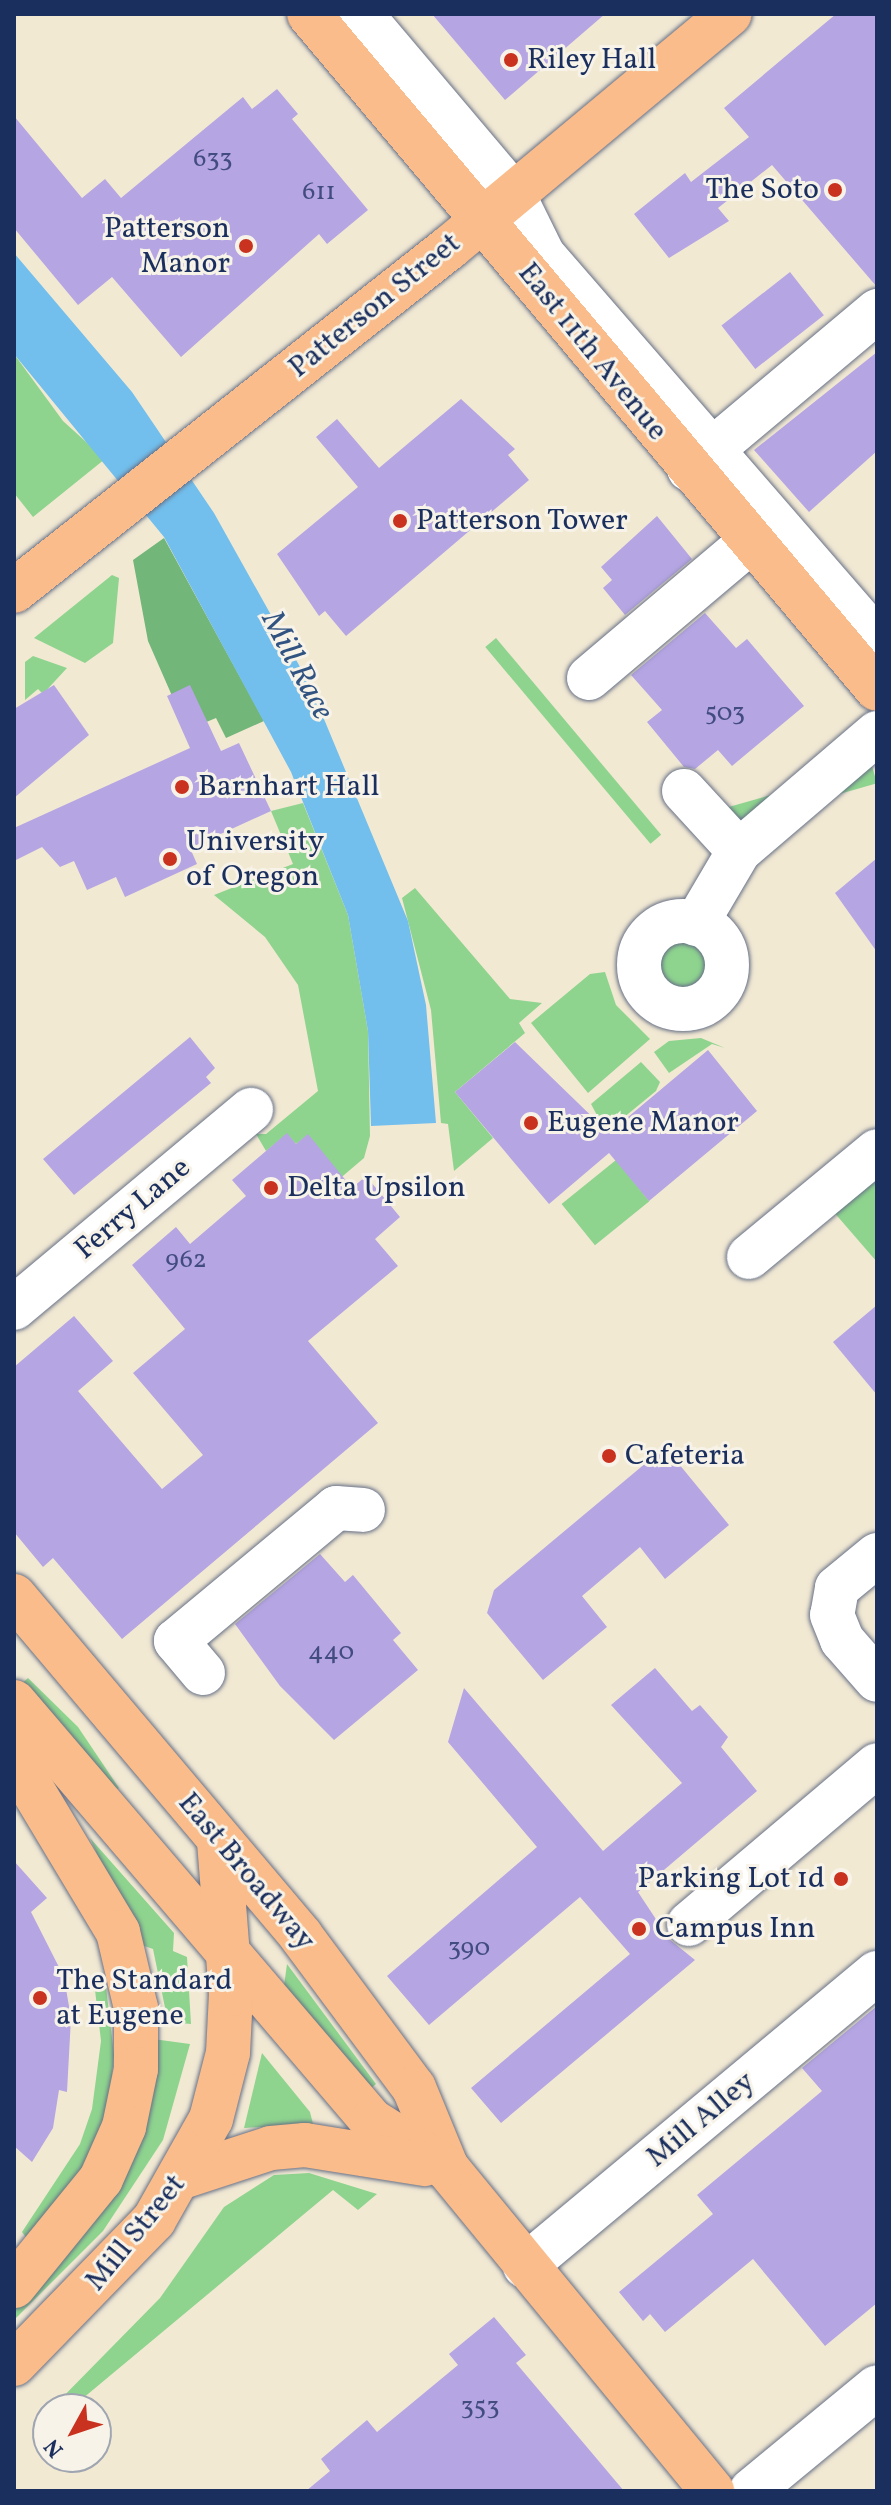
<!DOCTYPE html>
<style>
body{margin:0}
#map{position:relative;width:891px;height:2505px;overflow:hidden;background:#f2e9d3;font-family:Vollkorn,serif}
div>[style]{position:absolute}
.green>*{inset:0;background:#8ed48e;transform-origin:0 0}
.round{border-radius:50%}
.forest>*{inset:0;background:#72b679}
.water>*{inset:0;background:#72bfed}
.building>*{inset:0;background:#b5a5e3;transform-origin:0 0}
.roads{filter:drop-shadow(0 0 2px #667087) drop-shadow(0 0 2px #667087)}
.minor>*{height:44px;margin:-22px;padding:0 22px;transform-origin:22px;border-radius:22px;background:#fff}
.minor>.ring{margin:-22px;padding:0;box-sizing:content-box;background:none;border:44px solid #fff;border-radius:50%}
.major>*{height:44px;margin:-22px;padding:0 22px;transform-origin:22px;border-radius:22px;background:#f9bc8a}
.dots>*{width:22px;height:22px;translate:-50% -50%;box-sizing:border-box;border:4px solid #f7f3e8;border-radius:50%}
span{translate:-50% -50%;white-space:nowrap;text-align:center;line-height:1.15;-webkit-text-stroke:6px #f7f3e8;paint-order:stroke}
.number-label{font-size:26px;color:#424c7f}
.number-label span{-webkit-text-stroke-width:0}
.poi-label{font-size:30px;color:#1b2f5e}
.left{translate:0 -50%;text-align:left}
.right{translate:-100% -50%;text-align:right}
.street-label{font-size:30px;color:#1b2f5e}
.water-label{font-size:32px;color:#315382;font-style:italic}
.frame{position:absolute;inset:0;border:16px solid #1b2f5e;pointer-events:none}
.north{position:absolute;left:32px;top:2393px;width:80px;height:80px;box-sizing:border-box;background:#f7f3e8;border:2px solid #9fa5b1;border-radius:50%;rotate:230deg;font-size:22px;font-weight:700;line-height:32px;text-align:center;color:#1b2f5e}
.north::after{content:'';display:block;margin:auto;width:28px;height:36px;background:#c8321e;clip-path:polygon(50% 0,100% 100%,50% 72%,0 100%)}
</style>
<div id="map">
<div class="green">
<i style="clip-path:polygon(14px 354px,63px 421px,105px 459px,33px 517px,14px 493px)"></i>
<i style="clip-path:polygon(112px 575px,119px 578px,113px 643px,85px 663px,34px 638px)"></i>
<i style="left:496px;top:638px;width:257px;height:14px;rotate:50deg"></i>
<i style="clip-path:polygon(33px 656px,67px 668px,43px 694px,38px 689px,25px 700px,25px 662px)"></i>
<i style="left:872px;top:766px;width:18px;height:150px;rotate:74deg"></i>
<i style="clip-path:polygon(303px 803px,348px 915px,368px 1031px,370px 1136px,364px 1158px,324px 1192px,308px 1135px,296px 1144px,287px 1134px,266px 1151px,256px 1134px,266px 1134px,318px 1091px,298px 985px,265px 937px,214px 895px,293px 864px,271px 811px)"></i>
<i style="clip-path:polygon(415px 888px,510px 999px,542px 1003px,519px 1023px,525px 1033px,455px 1092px,493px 1138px,454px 1171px,448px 1124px,441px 1123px,431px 1010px,402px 898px)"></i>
<i class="round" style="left:660px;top:941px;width:52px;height:52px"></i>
<i style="clip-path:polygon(605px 972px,616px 1005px,650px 1039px,588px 1093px,531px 1023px,590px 974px)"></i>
<i style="clip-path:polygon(701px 1038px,725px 1048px,712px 1044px,669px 1073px,654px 1052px,669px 1041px)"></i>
<i style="clip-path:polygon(641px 1062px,660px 1082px,656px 1091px,606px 1132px,591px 1104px)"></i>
<i style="clip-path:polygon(877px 1159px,877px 1262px,826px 1203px)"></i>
<i style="left:616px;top:1160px;width:53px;height:70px;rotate:51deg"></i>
<i style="clip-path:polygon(28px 1678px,78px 1727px,119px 1788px,113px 1792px,21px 1684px)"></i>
<i style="clip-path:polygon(90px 1838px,174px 1933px,173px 1951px,187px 1957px,191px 2024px,168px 2022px,153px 1949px,136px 1943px)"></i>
<i style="clip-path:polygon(287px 1964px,376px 2084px,369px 2090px,283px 1993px)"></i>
<i style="clip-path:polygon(106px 1987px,114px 2055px,109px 2106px,81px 2176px,28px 2240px,22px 2232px,80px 2144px,92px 2109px,101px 2041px,95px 1990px)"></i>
<i style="clip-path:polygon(153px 2039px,190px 2044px,163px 2140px,103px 2231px,14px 2320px,14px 2304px)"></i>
<i style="clip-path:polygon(262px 2053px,310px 2112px,313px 2124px,244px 2128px)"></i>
<i style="clip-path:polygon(309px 2173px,377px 2194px,358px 2210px,333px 2190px,70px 2409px,51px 2409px,160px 2298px,224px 2207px,274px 2175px)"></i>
</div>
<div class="forest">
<i style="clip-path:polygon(164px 538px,264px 721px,226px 738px,216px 718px,187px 730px,148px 641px,133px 560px)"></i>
</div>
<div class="water">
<i style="clip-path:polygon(14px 253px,132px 392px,214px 513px,309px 683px,408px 921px,426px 1005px,436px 1123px,371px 1126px,368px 1031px,348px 915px,291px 772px,164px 537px,14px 354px)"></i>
</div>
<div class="building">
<i style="clip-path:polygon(432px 14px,605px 14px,505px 100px)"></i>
<i style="clip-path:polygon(836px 14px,877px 14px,877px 287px,772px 165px,718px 208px,729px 221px,669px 258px,634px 214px,685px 173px,691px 182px,749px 137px,724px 108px)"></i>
<i style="clip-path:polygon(277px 89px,298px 114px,292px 119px,368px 210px,327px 244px,319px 234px,181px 357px,112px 277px,78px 305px,14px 228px,14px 116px,82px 198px,105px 179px,121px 198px,243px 97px,252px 109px)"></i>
<i style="left:790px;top:272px;width:55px;height:87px;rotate:52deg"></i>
<i style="clip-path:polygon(877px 352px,877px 451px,809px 512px,754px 450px)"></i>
<i style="clip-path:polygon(461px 399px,515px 449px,508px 455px,529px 480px,346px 636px,325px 611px,319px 616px,277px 554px,358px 487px,316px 437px,337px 419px,379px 468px)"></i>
<i style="clip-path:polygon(657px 516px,692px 559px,625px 615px,603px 588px,612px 580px,601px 567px)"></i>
<i style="clip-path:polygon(705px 613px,736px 648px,747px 639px,804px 706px,732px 766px,718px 750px,695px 769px,684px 767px,647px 722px,662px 710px,631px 675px)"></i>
<i style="clip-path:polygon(54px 685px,89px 735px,14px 798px,14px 709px)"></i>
<i style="clip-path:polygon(190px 685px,221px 751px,239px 743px,271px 811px,190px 848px,197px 864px,125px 897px,116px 877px,87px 890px,74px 861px,60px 867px,42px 847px,14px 861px,14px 828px,190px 748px,167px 696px)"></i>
<i style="clip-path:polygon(877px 858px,877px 952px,835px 893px)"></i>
<i style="clip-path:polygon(190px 1037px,215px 1068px,206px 1077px,211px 1083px,74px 1195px,43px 1159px)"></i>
<i style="clip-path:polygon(515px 1042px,609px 1133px,708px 1050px,757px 1111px,649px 1201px,609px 1153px,549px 1204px,455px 1092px)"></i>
<i style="clip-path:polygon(287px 1133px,296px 1144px,308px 1134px,352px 1188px,366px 1176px,400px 1217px,375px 1239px,398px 1266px,308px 1341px,378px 1423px,122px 1639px,53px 1558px,43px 1567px,14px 1532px,14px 1367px,74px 1316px,113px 1361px,78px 1391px,162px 1489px,203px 1455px,133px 1373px,185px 1329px,132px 1265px,176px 1227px,190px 1244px,246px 1196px,232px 1180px)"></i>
<i style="clip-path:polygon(877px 1305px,877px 1395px,833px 1342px)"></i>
<i style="clip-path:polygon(665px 1447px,729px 1525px,665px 1579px,640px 1547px,582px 1596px,607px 1627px,543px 1680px,487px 1613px,494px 1590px)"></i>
<i style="clip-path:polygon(320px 1554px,345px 1582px,353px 1575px,401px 1633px,393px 1640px,418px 1670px,334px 1740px,280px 1686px,235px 1624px)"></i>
<i style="clip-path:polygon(655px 1668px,692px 1711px,700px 1705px,728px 1737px,721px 1747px,757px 1791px,638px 1892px,669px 1939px,695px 1960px,501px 2123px,471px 2088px,630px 1954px,580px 1897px,429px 2025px,387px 1976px,537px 1847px,448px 1742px,464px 1688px,603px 1851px,682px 1783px,611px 1705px)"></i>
<i style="clip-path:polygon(14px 1861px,47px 1898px,31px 1912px,64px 1977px,71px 2018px,67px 2092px,59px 2090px,53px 2128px,32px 2162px,14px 2146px)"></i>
<i style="clip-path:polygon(877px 2006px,877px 2303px,825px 2346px,753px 2259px,665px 2332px,650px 2314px,643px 2321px,619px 2292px,713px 2214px,697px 2195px,822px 2091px,802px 2068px)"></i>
<i style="clip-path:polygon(494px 2317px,526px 2355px,516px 2363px,624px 2491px,306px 2491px,330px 2471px,321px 2459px,367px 2420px,377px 2432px,458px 2365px,449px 2354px)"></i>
</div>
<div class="roads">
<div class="minor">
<i style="left:361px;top:14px;width:236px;rotate:49.8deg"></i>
<i style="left:513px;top:194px;width:68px;rotate:63.8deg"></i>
<i style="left:543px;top:255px;width:510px;rotate:49.06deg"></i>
<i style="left:689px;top:469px;width:246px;rotate:-40deg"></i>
<i style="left:589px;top:678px;width:212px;rotate:-40.2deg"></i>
<i style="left:684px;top:791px;width:81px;rotate:47.5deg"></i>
<i class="ring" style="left:639px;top:921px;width:44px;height:44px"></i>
<i style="left:696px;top:924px;width:85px;rotate:-59.5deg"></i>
<i style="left:739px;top:851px;width:182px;rotate:-40.5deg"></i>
<i style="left:749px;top:1257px;width:166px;rotate:-39.6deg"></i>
<i style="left:14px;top:1308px;width:309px;rotate:-39.9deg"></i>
<i style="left:877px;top:1555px;width:52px;rotate:140.5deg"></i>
<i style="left:837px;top:1588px;width:27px;rotate:100deg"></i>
<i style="left:832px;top:1615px;width:27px;rotate:68deg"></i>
<i style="left:842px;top:1640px;width:53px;rotate:48.8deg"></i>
<i style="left:203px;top:1673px;width:42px;rotate:-130.2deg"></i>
<i style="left:176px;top:1641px;width:208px;rotate:-39.7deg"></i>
<i style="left:336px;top:1508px;width:27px;rotate:4deg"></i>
<i style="left:689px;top:1924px;width:246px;rotate:-40.2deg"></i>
<i style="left:525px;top:2266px;width:458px;rotate:-39.8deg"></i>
<i style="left:751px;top:2491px;width:163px;rotate:-39.5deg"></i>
</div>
<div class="major">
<i style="left:309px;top:14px;width:882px;rotate:49.92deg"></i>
<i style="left:14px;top:591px;width:555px;rotate:-38.27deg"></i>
<i style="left:450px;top:247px;width:364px;rotate:-39.8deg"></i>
<i style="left:14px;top:1596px;width:445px;rotate:49.8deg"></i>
<i style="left:301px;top:1936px;width:189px;rotate:53.4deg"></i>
<i style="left:414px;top:2088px;width:87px;rotate:67.6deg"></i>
<i style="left:447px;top:2168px;width:418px;rotate:50.6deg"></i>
<i style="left:14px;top:1702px;width:551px;rotate:49.49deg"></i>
<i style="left:372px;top:2121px;width:89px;rotate:32.1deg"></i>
<i style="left:14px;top:1759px;width:202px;rotate:59deg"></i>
<i style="left:118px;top:1932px;width:78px;rotate:76.7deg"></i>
<i style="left:136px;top:2008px;width:61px;rotate:90deg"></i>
<i style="left:136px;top:2069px;width:59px;rotate:101.7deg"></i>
<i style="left:124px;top:2127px;width:57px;rotate:113.9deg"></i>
<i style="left:101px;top:2179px;width:138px;rotate:129.1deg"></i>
<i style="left:185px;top:2176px;width:90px;rotate:-18deg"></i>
<i style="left:271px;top:2148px;width:34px;rotate:-5deg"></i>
<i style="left:305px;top:2145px;width:121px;rotate:9.1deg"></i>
<i style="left:14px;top:2364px;width:201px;rotate:-45.8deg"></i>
<i style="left:154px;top:2220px;width:116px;rotate:-60.6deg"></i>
<i style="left:211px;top:2119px;width:68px;rotate:-75.6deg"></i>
<i style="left:228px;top:2053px;width:59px;rotate:-87.1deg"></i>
<i style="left:231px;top:1994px;width:154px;rotate:-94.5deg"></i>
</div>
</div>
<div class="dots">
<i style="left:511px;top:60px;background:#c8321e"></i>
<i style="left:835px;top:190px;background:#c8321e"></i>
<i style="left:246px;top:246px;background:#c8321e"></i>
<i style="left:400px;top:521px;background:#c8321e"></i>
<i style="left:182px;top:787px;background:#c8321e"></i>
<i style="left:170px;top:859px;background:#c8321e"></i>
<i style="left:531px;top:1123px;background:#c8321e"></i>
<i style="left:271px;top:1188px;background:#c8321e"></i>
<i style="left:609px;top:1456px;background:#c8321e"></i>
<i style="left:841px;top:1879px;background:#c8321e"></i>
<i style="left:639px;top:1929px;background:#c8321e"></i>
<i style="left:40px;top:1998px;background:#c8321e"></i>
</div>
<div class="number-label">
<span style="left:213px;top:160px">633</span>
<span style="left:319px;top:193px">611</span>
<span style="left:725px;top:714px">503</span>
<span style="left:186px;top:1261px">962</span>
<span style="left:331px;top:1653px">440</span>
<span style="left:469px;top:1949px">390</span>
<span style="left:480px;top:2408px">353</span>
</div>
<div class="poi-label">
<span class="left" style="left:527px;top:60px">Riley Hall</span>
<span class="right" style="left:819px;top:190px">The Soto</span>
<span class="right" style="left:230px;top:246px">Patterson<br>Manor</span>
<span class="left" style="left:416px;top:521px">Patterson Tower</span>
<span class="left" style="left:198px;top:787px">Barnhart Hall</span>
<span class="left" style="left:186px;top:859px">University<br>of Oregon</span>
<span class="left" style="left:547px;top:1123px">Eugene Manor</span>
<span class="left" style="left:287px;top:1188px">Delta Upsilon</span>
<span class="left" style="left:625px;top:1456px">Cafeteria</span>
<span class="right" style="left:825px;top:1879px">Parking Lot 1d</span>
<span class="left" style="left:655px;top:1929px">Campus Inn</span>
<span class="left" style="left:56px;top:1998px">The Standard<br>at Eugene</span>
</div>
<div class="street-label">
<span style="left:375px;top:306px;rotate:-39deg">Patterson Street</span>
<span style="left:592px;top:352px;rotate:51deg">East 11th Avenue</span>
<span style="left:133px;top:1209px;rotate:-40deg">Ferry Lane</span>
<span style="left:246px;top:1872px;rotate:50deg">East Broadway</span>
<span style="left:701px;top:2120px;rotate:-40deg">Mill Alley</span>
<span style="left:136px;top:2233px;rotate:-51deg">Mill Street</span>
</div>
<div class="water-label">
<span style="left:296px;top:666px;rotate:62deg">Mill Race</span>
</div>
<div class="frame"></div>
<div class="north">N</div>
</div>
